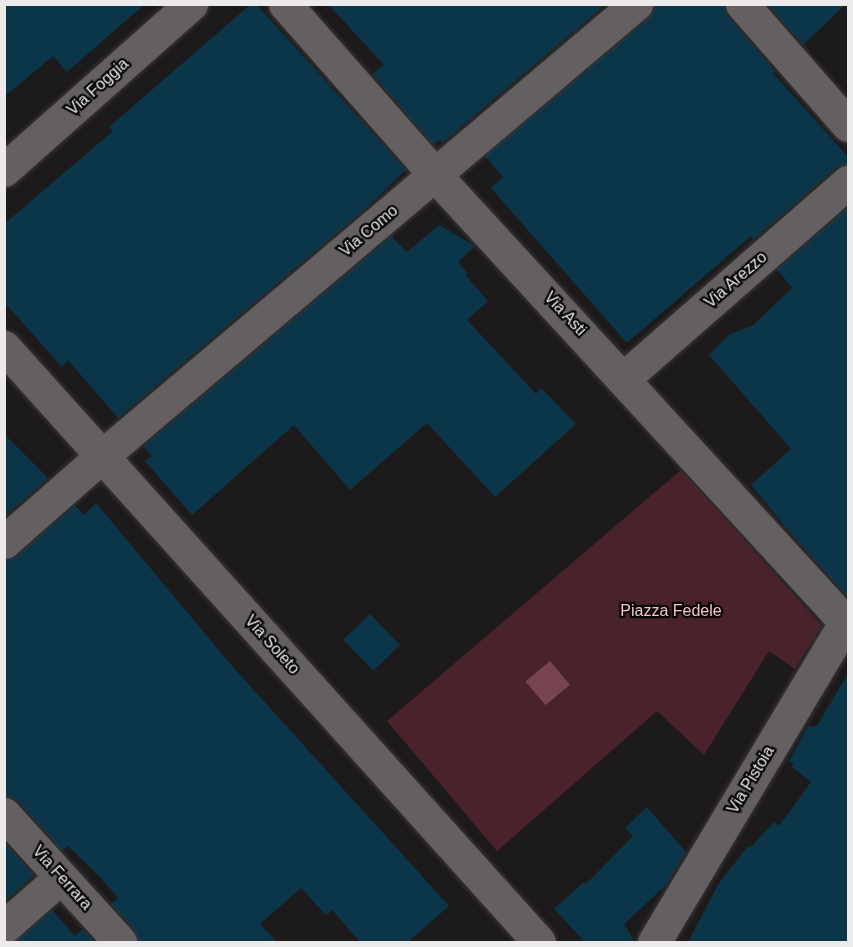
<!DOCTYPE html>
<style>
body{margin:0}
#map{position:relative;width:853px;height:947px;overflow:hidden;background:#1d1a1b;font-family:Arial,sans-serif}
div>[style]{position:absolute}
.green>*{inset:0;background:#4a222c}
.water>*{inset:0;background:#77444f;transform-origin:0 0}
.building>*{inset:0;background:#0b3649;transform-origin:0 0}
.roads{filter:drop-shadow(0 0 2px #3a3738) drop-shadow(0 0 2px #3a3738)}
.minor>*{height:33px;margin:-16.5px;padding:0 16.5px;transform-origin:16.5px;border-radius:16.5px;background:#646061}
span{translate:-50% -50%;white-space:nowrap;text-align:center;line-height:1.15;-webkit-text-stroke:4.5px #070606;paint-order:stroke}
.street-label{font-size:16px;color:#eceaeb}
.park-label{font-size:16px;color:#f5c1ca}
.frame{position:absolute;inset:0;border:6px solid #eceaeb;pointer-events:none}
</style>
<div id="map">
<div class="green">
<i style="clip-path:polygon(681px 470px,822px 626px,795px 669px,769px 651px,704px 755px,657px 711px,497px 851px,387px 721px)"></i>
</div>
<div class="water">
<i style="left:550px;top:661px;width:31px;height:32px;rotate:50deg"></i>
</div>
<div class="building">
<i style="clip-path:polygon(4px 4px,145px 4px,67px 72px,53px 56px,4px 97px)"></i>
<i style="clip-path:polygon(251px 4px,256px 4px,406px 170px,364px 210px,118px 418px,68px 360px,62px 367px,4px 302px,4px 224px,113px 131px,109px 127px)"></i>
<i style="clip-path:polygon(328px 4px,606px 4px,442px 143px,439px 140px,433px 145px,372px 74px,384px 65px)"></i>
<i style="clip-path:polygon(654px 4px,724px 4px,728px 16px,775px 71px,773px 73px,849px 158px,849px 164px,836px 168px,753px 240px,751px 236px,627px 343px,491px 188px,503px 177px,485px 156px,648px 18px)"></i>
<i style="clip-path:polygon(767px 4px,846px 4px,803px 45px)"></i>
<i style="clip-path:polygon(849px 206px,849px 598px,798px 542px,751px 485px,791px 449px,709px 355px,730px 334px,752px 326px,792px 288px,777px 269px)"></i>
<i style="clip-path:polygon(439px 225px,475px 246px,458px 262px,468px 274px,466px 276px,488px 301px,467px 320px,536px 394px,541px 388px,576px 424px,495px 497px,427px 423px,350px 490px,294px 425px,192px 515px,145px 461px,152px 456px,143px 446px,391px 236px,407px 252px)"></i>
<i style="clip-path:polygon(4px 434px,48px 478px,4px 517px)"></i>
<i style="clip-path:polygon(96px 503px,232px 666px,449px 906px,408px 942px,360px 942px,332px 910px,326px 915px,301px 888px,260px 924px,277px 942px,138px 942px,134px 930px,111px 904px,118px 898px,100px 877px,68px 846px,62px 851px,18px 801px,4px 796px,4px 560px,16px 556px,75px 505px,84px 515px)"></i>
<i style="left:370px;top:614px;width:43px;height:37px;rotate:46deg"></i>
<i style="clip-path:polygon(849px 672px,849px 942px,688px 942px,719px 883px,748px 846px,750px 848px,774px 822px,779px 826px,811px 782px,792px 767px,794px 764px,789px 761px,808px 726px,816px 727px)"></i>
<i style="clip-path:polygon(647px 807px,686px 852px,667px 884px,624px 924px,635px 942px,585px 942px,554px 909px,584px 882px,586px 884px,633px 836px,625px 828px)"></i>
<i style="clip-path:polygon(4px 842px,34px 875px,4px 902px)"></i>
<i style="clip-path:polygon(52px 910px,75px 936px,83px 929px,95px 942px,14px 942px)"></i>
</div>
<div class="roads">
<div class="minor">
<i style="left:285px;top:4px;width:227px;rotate:48.7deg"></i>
<i style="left:435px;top:175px;width:611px;rotate:47.45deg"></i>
<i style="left:742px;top:4px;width:161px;rotate:48.8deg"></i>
<i style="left:4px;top:170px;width:250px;rotate:-41.6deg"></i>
<i style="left:4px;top:347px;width:800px;rotate:48.04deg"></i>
<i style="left:624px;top:378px;width:298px;rotate:-41.2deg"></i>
<i style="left:4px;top:542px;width:130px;rotate:-41.3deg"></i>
<i style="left:102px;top:456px;width:700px;rotate:-40.25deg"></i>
<i style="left:4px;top:814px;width:173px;rotate:47.8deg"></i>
<i style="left:4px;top:927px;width:76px;rotate:-41.3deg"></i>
<i style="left:654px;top:942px;width:378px;rotate:-59.1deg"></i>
</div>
</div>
<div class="street-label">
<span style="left:98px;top:87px;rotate:-42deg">Via Foggia</span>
<span style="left:369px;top:231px;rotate:-40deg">Via Como</span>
<span style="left:736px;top:280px;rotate:-41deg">Via Arezzo</span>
<span style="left:565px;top:314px;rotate:47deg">Via Asti</span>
<span style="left:272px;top:645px;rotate:48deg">Via Soleto</span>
<span style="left:751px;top:780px;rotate:-59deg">Via Pistoia</span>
<span style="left:62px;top:878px;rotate:48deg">Via Ferrara</span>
</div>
<div class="park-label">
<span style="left:671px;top:611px">Piazza Fedele</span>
</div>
<div class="frame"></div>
</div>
